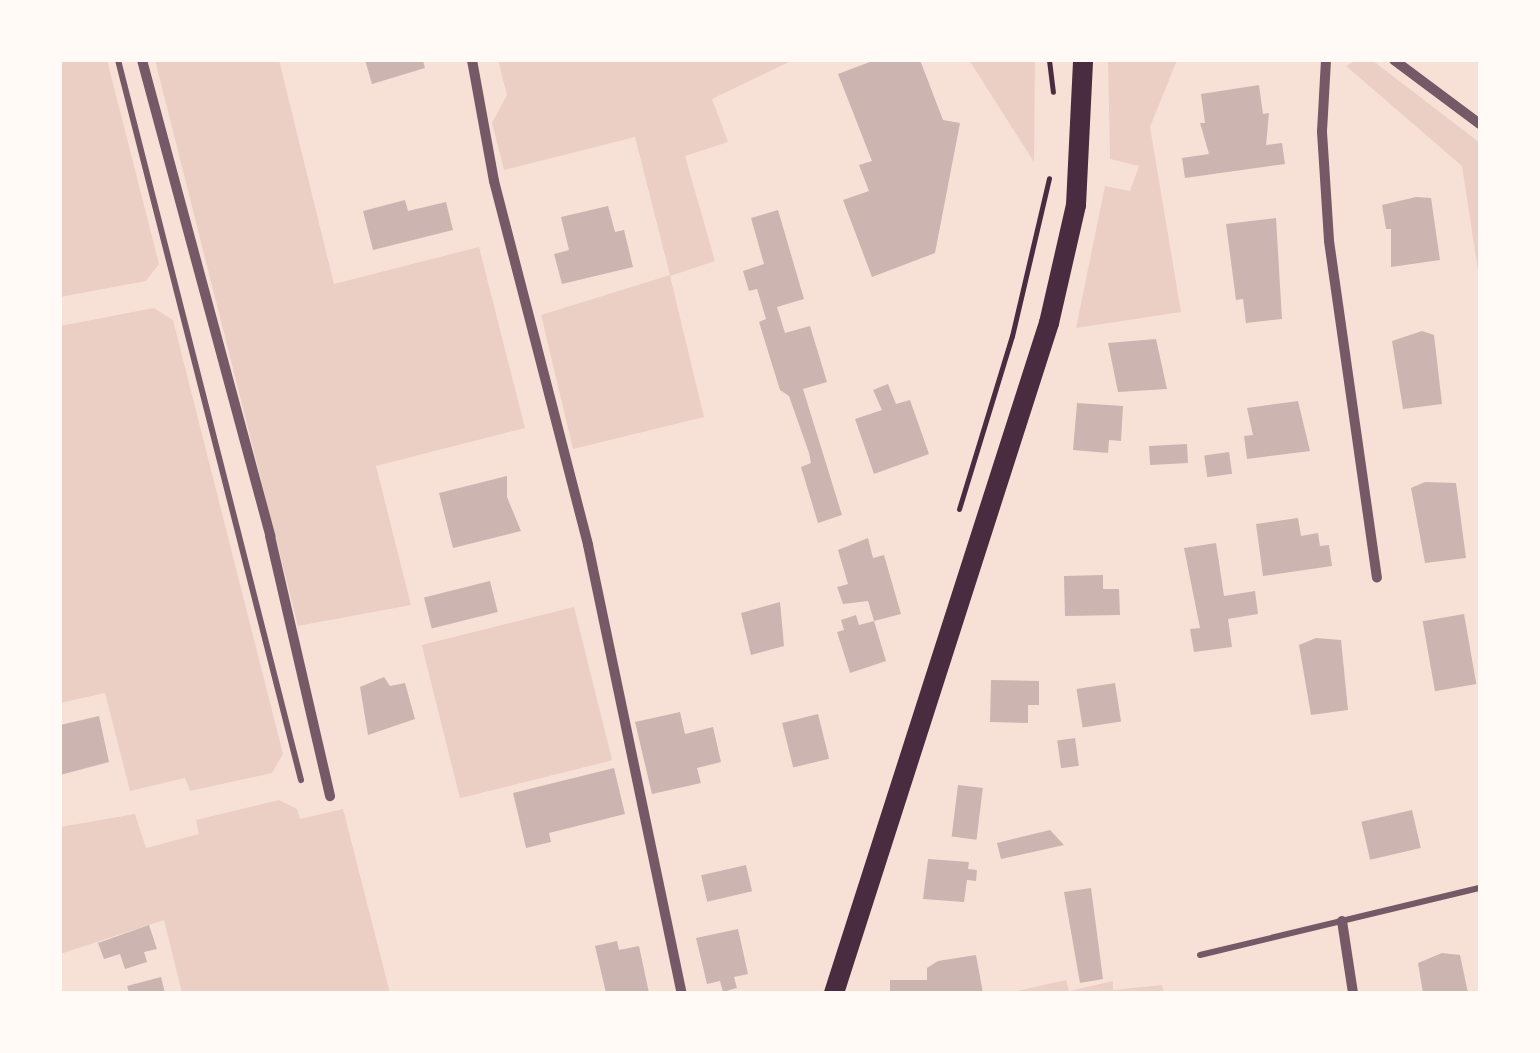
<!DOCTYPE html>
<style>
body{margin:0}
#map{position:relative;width:1540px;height:1053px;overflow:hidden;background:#f7e1d7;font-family:"IBM Plex Sans",sans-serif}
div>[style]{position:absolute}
.green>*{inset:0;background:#ebcfc5;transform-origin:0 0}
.building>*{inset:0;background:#ccb4b1;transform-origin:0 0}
.path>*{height:5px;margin:-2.5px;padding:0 2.5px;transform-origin:2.5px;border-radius:2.5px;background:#4a2c40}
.service>*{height:6px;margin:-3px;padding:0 3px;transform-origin:3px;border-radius:3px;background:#755966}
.minor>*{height:10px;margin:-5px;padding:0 5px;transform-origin:5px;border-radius:5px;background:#755966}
.secondary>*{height:20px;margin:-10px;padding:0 10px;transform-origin:10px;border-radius:10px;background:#4a2c40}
span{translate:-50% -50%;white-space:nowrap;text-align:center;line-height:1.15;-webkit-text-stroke:8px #fffaf5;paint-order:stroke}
.frame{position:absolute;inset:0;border:62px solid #fffaf5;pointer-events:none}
</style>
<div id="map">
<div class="green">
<i style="clip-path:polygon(60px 60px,107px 60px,159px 264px,146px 281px,60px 297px)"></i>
<i style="clip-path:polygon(155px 60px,279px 60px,334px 284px,479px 247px,525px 428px,376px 466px,411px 605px,298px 626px)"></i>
<i style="clip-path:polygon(498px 60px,793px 60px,712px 99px,728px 142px,685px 156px,715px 261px,670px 276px,704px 417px,573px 449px,541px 315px,670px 275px,635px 137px,504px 170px,492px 123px,507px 95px)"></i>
<i style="clip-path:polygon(969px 60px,1035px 60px,1034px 162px)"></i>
<i style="clip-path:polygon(1108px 60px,1177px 60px,1150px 127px,1181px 312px,1076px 328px,1105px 186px,1130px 191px,1139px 166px,1110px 159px)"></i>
<i style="clip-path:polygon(1357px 60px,1372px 60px,1480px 143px,1480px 284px,1462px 166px,1346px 66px)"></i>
<i style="clip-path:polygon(154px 308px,173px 320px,283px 754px,272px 773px,190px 791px,185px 778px,130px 791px,105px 693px,60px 703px,60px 326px)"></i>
<i style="left:574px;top:607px;width:158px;height:157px;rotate:76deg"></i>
<i style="clip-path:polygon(279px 800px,297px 809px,300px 819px,343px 809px,390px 993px,182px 993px,164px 920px,60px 954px,60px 827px,135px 814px,146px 848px,199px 834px,196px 820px)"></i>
<i style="clip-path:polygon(1066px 980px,1069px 991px,1113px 981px,1113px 990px,1162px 985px,1164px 993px,1008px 993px)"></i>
</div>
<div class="building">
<i style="clip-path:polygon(365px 60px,423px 60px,425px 68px,372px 84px)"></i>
<i style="clip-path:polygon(875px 60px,920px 60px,943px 120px,960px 123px,935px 253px,872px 277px,843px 200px,869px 191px,859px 165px,872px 161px,838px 74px)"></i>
<i style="clip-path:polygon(1259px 85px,1263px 114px,1269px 113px,1266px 145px,1282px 143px,1285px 164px,1185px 178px,1182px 158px,1209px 154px,1200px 123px,1205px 123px,1201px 94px)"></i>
<i style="clip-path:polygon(1416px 197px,1431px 198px,1440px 260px,1391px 267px,1391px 229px,1386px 229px,1382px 205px)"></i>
<i style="clip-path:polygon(405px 200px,408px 211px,446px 202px,453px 230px,373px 250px,363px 211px)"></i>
<i style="clip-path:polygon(608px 206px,615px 232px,624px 230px,633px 267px,562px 284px,554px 254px,569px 250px,561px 217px)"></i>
<i style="clip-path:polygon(778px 210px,804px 299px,777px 307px,785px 333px,810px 326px,827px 382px,803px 389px,842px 515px,818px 523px,801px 467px,811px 463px,809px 453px,789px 396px,780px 390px,759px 322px,766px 319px,757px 289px,749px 291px,743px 271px,764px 264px,751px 218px)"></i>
<i style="clip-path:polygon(1276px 218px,1282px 319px,1246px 323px,1243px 299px,1236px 300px,1226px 224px)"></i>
<i style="clip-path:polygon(1422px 331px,1434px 335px,1442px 404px,1403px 409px,1392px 341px)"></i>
<i style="clip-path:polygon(1156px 339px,1167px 389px,1118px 392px,1108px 343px)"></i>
<i style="clip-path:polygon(888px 384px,896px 404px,910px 400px,929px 454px,874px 474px,855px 419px,882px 410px,873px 390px)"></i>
<i style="clip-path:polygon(1298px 401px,1310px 451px,1247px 459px,1244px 436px,1253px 435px,1247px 408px)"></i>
<i style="clip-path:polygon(1077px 403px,1123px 406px,1121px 441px,1109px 440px,1108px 453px,1073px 450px)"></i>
<i style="left:1187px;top:444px;width:19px;height:38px;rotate:87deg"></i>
<i style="left:1229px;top:452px;width:22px;height:25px;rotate:82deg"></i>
<i style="clip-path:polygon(507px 476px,507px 497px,521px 531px,453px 548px,439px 493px)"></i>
<i style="clip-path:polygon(1425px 482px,1456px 483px,1466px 558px,1425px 563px,1411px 488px)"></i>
<i style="clip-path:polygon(1298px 518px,1301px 536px,1318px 533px,1320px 546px,1329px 545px,1332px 566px,1263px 576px,1256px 524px)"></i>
<i style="clip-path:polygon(868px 538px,873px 558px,884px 555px,901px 614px,874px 621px,886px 661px,850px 673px,837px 632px,844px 630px,841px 620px,856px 615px,859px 625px,874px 621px,868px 601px,843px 604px,837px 587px,848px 584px,838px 550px)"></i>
<i style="clip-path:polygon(1216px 543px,1224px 596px,1255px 591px,1258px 614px,1228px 619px,1232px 647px,1194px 652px,1190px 629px,1200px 628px,1184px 548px)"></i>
<i style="clip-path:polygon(1103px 575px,1103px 589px,1119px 589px,1120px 615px,1065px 616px,1064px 576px)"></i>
<i style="left:490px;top:581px;width:32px;height:68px;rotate:76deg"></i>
<i style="clip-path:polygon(780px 602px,784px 646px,751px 655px,741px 613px)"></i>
<i style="left:1464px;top:614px;width:71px;height:42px;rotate:80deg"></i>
<i style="clip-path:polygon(1316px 638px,1341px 640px,1348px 710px,1311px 715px,1299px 645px)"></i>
<i style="clip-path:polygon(384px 677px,390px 686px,405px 683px,415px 719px,368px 735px,360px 687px)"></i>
<i style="clip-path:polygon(991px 680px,1039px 681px,1039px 705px,1028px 705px,1028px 723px,990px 722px)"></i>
<i style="left:1115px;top:683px;width:39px;height:39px;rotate:81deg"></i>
<i style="clip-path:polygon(680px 712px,685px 734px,713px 727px,721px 762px,697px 768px,701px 783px,652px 794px,635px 722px)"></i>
<i style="left:818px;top:714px;width:46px;height:37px;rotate:76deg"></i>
<i style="clip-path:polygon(99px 716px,109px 762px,60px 775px,60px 725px)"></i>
<i style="left:1075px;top:738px;width:28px;height:18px;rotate:82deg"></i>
<i style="clip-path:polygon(614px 768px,625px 814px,549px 833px,551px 842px,526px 848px,513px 793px)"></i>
<i style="left:958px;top:785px;width:25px;height:52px;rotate:7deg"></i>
<i style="left:1412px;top:810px;width:39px;height:52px;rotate:77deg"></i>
<i style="clip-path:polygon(1050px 830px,1064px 845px,1001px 859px,997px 843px)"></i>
<i style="clip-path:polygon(928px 859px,969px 862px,968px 869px,977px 870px,976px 881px,967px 880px,964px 902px,923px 899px)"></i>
<i style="left:746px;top:865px;width:27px;height:46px;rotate:77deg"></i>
<i style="clip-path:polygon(1091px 888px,1103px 979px,1080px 983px,1064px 892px)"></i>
<i style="clip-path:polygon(149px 925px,157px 949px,144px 952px,147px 962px,125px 969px,120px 954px,104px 959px,98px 943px)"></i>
<i style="clip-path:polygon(738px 929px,748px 974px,734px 977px,737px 988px,723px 992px,720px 981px,707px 984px,696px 938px)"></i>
<i style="clip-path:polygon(617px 941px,619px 950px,639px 946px,649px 993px,606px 993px,595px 946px)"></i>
<i style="clip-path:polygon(1442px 953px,1460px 955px,1468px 993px,1423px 993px,1418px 963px)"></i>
<i style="clip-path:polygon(976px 955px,983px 993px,890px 993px,890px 980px,927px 980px,927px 968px,938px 961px)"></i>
<i style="clip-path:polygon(161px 977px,165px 993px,129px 993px,127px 986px)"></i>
</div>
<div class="path">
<i style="left:1049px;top:60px;width:32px;rotate:83deg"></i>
<i style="left:959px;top:509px;width:181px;rotate:-73deg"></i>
<i style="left:1012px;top:336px;width:162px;rotate:-76.8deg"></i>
</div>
<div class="service">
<i style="left:118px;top:60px;width:743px;rotate:75.74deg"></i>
<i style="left:1200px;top:955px;width:288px;rotate:-13.5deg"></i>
</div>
<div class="minor">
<i style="left:142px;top:60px;width:493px;rotate:74.9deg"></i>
<i style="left:270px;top:536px;width:267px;rotate:77deg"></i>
<i style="left:472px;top:60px;width:123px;rotate:79.7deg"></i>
<i style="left:494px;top:181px;width:376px;rotate:75.5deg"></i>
<i style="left:588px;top:545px;width:458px;rotate:78.2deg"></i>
<i style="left:1326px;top:60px;width:72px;rotate:93.2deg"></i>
<i style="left:1322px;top:132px;width:109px;rotate:86.3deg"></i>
<i style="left:1329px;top:241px;width:340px;rotate:81.9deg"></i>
<i style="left:1394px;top:60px;width:107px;rotate:36.7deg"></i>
<i style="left:1342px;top:921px;width:73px;rotate:81.3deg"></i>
</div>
<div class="secondary">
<i style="left:834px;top:993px;width:704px;rotate:-72.21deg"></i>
<i style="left:1049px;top:323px;width:121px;rotate:-77.1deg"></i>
<i style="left:1076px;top:205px;width:145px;rotate:-87.2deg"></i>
</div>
<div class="frame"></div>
</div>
